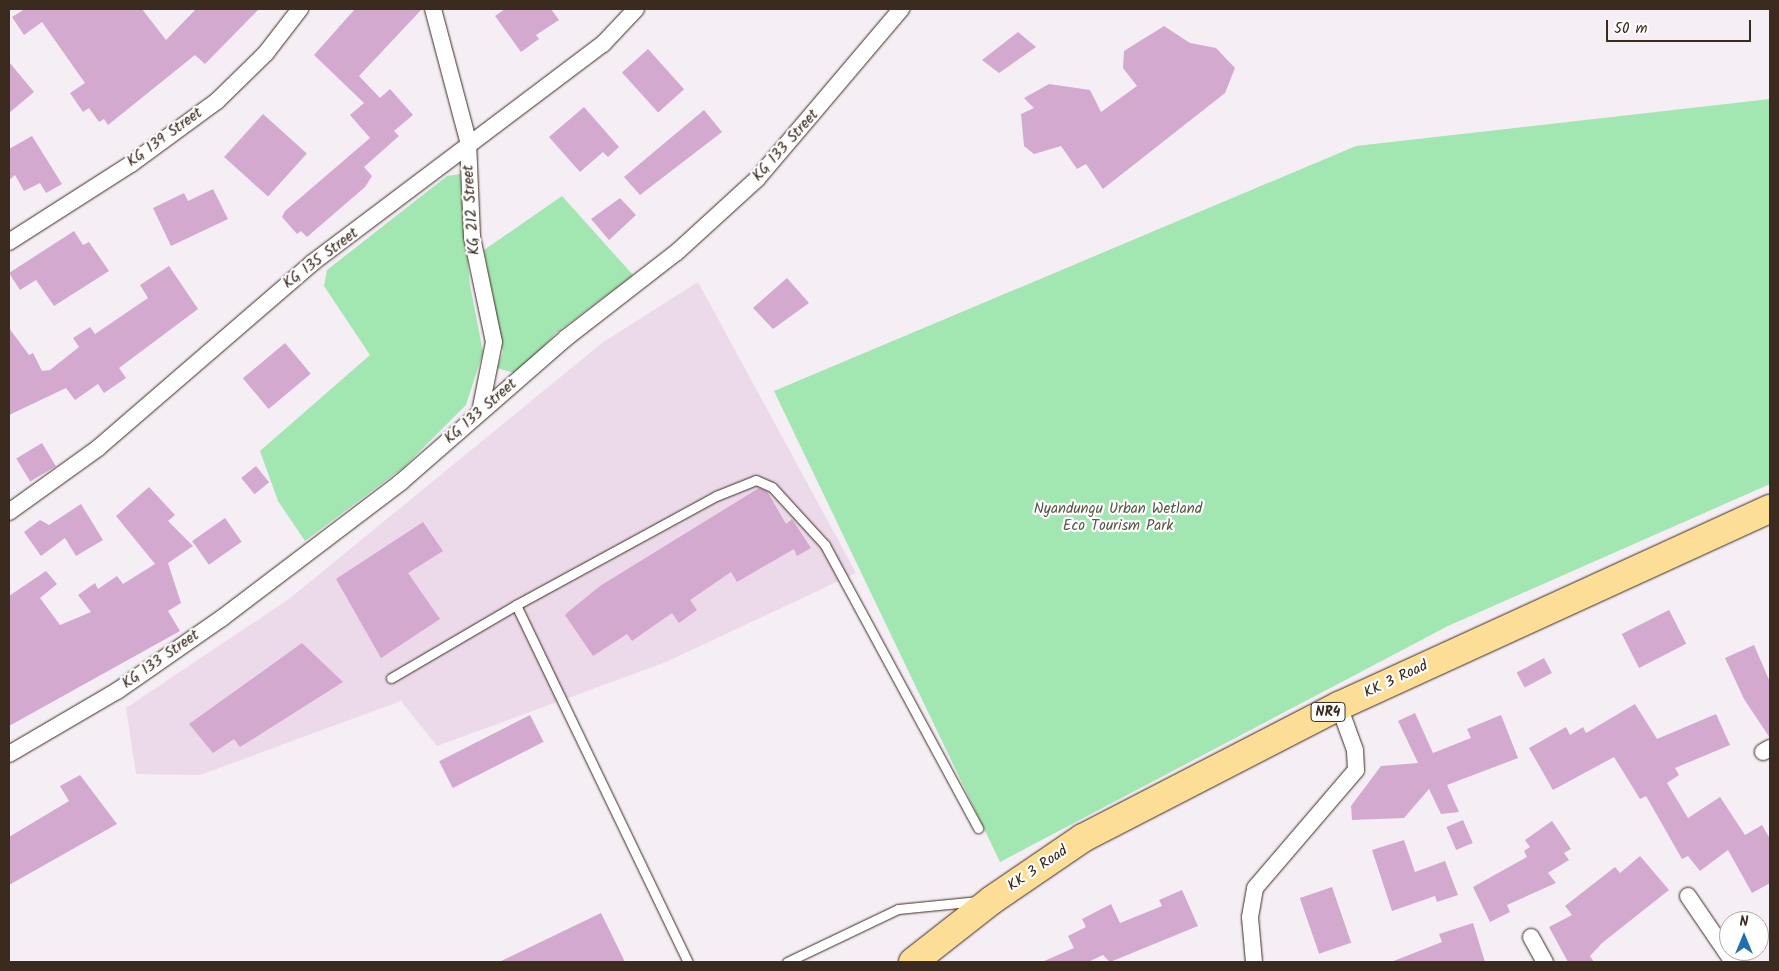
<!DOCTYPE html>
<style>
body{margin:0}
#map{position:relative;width:1779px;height:971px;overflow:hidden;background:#f6eef5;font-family:Kalam,sans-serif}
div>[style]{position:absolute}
.built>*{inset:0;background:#ecd9ea}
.green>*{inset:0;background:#a2e6b1}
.building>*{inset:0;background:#d3a9cf;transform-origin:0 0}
.roads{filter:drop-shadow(0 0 1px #3b2a1e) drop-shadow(0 0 1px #3b2a1e)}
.lane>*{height:9px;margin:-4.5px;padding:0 4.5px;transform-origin:4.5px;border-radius:4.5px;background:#fff}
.street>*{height:16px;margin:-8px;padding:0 8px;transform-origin:8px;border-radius:8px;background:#fff}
.highway>*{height:28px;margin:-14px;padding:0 14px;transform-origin:14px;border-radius:14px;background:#fcde96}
span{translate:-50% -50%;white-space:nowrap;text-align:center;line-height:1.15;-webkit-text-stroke:4.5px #fff;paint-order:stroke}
.shield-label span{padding:1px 4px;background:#fff;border:1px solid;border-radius:4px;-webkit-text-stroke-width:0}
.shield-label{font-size:14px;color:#3b2a1e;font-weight:700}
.street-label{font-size:15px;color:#3b2a1e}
.park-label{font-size:15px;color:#555943}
.frame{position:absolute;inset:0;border:10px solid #3b2a1e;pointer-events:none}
.north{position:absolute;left:1719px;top:911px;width:50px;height:50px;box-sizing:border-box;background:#fff;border:1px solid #b1aaa5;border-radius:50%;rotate:0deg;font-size:14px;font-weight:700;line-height:20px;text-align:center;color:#3b2a1e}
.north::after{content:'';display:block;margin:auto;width:18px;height:22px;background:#1f6fb2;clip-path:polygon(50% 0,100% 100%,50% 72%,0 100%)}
.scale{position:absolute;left:1606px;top:20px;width:145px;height:22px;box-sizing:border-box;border:2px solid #3b2a1e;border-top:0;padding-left:6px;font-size:15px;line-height:18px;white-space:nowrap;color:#3b2a1e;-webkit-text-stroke:4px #fff;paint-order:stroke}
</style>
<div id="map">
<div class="built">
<i style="clip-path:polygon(698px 282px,856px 573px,666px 662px,437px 746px,401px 701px,200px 775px,136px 774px,126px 708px,289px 599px,602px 343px)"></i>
</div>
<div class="green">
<i style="clip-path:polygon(1770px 99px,1770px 484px,1448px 626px,1000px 862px,774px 391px,1356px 146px)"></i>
<i style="clip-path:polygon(460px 174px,470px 285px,483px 352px,466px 405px,404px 467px,305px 541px,278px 501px,260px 451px,370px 355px,324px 286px,327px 270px,447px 176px)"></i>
<i style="clip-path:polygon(562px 196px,633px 275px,555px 334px,518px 374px,497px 368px,503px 352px,484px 250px)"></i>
</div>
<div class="building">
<i style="clip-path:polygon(25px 9px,142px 9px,166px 40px,196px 9px,259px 9px,205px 64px,195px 55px,108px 125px,104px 119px,99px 122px,89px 108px,83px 112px,70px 93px,85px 83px,42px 22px,24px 35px,12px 17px)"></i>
<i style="clip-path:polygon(355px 9px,422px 9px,359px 76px,380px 98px,390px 89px,413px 115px,394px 131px,399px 136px,364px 167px,372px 176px,365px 187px,307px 237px,301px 231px,297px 234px,282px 217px,285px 211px,370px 138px,350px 115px,364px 103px,314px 55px)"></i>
<i style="clip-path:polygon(505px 9px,551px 9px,559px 20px,536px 35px,539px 39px,521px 52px,495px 16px)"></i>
<i style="clip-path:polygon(1164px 26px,1190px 43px,1216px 48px,1235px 68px,1225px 93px,1103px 189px,1086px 164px,1077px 169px,1061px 146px,1034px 154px,1024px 146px,1021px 114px,1034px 108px,1024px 98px,1049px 84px,1090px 90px,1101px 112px,1137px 86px,1123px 68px,1124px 51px)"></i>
<i style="clip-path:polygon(1018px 32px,1036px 47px,999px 73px,982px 60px)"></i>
<i style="left:648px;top:49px;width:54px;height:35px;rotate:48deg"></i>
<i style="clip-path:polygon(9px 62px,34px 92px,9px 113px)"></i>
<i style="clip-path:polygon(584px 107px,619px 147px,608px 157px,603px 152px,580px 172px,549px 137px)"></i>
<i style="clip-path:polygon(704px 110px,722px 132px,640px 195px,624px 177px)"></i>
<i style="left:263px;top:114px;width:59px;height:58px;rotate:42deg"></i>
<i style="clip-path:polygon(32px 136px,62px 184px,46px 193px,40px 183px,24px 191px,15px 175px,9px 180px,9px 149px)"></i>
<i style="clip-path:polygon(213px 189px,228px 219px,171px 246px,153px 208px,184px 193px,188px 201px)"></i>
<i style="clip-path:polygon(620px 198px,636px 215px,609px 240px,591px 219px)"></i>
<i style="clip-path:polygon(74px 231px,83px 245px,89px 242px,109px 271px,54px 306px,36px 280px,20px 290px,9px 273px)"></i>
<i style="clip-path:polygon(169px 266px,198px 309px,119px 368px,126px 378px,104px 393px,98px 384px,75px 400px,66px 388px,9px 415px,9px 328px,29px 355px,33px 353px,42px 371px,50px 370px,79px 347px,73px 338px,90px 327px,95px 334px,148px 298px,140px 285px)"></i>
<i style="clip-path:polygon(787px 278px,809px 303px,773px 329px,753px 308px)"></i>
<i style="left:285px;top:343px;width:40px;height:55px;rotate:50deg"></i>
<i style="left:42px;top:443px;width:27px;height:30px;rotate:59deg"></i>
<i style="left:256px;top:466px;width:21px;height:19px;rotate:51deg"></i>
<i style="clip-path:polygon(149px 487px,175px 515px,168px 521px,193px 546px,168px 563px,181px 603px,168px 611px,180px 631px,9px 726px,9px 596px,46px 571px,57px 584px,40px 598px,60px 625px,91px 612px,78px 595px,95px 583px,98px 589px,117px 576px,123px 584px,155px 564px,116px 516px)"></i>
<i style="clip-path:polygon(759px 488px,767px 491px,786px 524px,792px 519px,811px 548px,797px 556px,794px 549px,737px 582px,731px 572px,690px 600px,697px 610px,679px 623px,672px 613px,632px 641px,627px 634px,593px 656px,565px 615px,568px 612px,600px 586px)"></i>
<i style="clip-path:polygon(81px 504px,103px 540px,76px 556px,65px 538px,41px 556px,24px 532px,40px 520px,49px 525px)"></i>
<i style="left:225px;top:518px;width:29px;height:40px;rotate:55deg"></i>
<i style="clip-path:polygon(423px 522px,443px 551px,408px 573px,440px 619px,381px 658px,336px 579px)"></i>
<i style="left:1669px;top:610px;width:38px;height:53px;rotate:63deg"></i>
<i style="clip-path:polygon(302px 643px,343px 682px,240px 747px,234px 739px,213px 753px,189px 724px)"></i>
<i style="clip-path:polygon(1754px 645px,1770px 682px,1770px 738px,1744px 699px,1725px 658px)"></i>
<i style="left:1544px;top:658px;width:17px;height:31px;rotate:62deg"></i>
<i style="clip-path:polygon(1635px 704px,1657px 739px,1716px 714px,1730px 745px,1675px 768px,1679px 775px,1667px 783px,1688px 818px,1720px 797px,1745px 835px,1762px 825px,1770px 839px,1770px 883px,1752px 893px,1728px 850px,1700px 871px,1688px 856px,1682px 859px,1646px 796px,1640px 799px,1614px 757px,1553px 790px,1529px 748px,1566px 727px,1570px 735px,1583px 727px,1586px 733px)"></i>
<i style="clip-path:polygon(1415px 713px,1433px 753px,1471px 738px,1467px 729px,1501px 715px,1518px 758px,1447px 785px,1459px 812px,1441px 814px,1429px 789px,1404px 818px,1352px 820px,1351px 806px,1381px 766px,1418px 763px,1398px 721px)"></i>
<i style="left:530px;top:715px;width:30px;height:102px;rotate:63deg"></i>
<i style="clip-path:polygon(80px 775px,117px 824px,9px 885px,9px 837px,69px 801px,60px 786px)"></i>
<i style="left:1463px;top:820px;width:25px;height:18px;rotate:67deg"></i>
<i style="clip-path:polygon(1552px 821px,1571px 849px,1564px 853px,1569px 860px,1548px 873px,1556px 883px,1507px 905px,1510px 912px,1490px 922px,1473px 887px,1527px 857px,1524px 851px,1530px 847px,1525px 840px)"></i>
<i style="clip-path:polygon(1404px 840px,1415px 872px,1445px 861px,1458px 895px,1437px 902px,1435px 896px,1392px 911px,1372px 850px)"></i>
<i style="clip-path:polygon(1640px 856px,1669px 890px,1602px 943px,1590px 956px,1594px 962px,1568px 962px,1549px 927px,1572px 915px,1565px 906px,1615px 867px,1620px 873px)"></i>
<i style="left:1332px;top:887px;width:59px;height:34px;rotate:71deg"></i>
<i style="clip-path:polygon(1182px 890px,1198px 926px,1110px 962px,1103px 955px,1088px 962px,1042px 962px,1074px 948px,1068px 936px,1086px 927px,1082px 919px,1111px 904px,1120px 923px,1162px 906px,1159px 900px)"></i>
<i style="clip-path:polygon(601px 913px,625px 962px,499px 962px)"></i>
<i style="clip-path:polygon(1473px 923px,1485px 962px,1391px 962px,1442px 942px,1439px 934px)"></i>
</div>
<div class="roads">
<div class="lane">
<i style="left:516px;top:605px;width:396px;rotate:64.3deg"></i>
<i style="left:391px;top:678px;width:145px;rotate:-30.3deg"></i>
<i style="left:516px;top:605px;width:228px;rotate:-28.6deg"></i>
<i style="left:716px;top:496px;width:43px;rotate:-21.8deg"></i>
<i style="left:756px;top:480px;width:17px;rotate:24deg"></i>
<i style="left:772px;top:487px;width:79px;rotate:47.6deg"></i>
<i style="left:825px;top:545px;width:322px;rotate:61.6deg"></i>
<i style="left:787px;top:962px;width:123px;rotate:-25.5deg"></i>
<i style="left:898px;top:909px;width:81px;rotate:-5.6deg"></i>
</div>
<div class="street">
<i style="left:433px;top:9px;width:137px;rotate:75.1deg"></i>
<i style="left:468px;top:141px;width:96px;rotate:87.6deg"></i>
<i style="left:472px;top:237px;width:107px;rotate:78.2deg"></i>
<i style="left:494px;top:342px;width:71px;rotate:101.3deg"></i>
<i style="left:9px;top:242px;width:145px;rotate:-32.6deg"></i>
<i style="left:131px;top:164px;width:107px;rotate:-36.2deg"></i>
<i style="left:217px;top:101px;width:69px;rotate:-44.4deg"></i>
<i style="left:266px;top:53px;width:56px;rotate:-52.3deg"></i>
<i style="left:9px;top:512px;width:110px;rotate:-35.7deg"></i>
<i style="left:98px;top:448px;width:283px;rotate:-40.8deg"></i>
<i style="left:312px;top:263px;width:364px;rotate:-37deg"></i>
<i style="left:603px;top:44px;width:48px;rotate:-46.7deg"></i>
<i style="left:1763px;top:752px;width:8px;rotate:-30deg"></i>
<i style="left:9px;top:754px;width:125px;rotate:-30.3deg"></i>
<i style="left:117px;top:691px;width:128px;rotate:-34.8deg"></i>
<i style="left:222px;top:618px;width:225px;rotate:-37.2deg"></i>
<i style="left:401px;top:482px;width:219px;rotate:-41.1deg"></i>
<i style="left:566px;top:338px;width:140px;rotate:-37.8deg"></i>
<i style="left:677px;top:252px;width:108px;rotate:-42.4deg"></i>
<i style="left:757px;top:179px;width:223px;rotate:-49.7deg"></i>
<i style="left:1688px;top:896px;width:80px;rotate:55.7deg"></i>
<i style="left:1531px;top:937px;width:29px;rotate:61deg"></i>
<i style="left:1254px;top:962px;width:45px;rotate:-95.1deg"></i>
<i style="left:1250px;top:917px;width:29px;rotate:-80deg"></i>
<i style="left:1255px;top:888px;width:155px;rotate:-49.4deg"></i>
<i style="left:1356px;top:770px;width:20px;rotate:-93deg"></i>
<i style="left:1355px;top:750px;width:47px;rotate:-110deg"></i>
</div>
<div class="highway">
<i style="left:913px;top:962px;width:100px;rotate:-38.1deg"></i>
<i style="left:992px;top:900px;width:110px;rotate:-34.3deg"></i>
<i style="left:1083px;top:838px;width:288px;rotate:-27.3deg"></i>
<i style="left:1339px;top:706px;width:474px;rotate:-24.6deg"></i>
</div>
</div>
<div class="shield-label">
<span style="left:1328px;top:712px">NR4</span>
</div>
<div class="street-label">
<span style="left:165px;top:138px;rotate:-36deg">KG 139 Street</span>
<span style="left:786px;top:146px;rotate:-48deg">KG 133 Street</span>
<span style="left:472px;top:210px;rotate:-94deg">KG 212 Street</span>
<span style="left:321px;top:259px;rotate:-37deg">KG 135 Street</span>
<span style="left:481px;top:412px;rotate:-41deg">KG 133 Street</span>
<span style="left:161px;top:660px;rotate:-35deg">KG 133 Street</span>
<span style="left:1396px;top:680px;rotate:-25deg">KK 3 Road</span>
<span style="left:1038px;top:869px;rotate:-34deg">KK 3 Road</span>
</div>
<div class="park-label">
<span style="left:1118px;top:518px">Nyandungu Urban Wetland<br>Eco Tourism Park</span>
</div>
<div class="frame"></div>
<div class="north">N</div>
<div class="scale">50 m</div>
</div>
